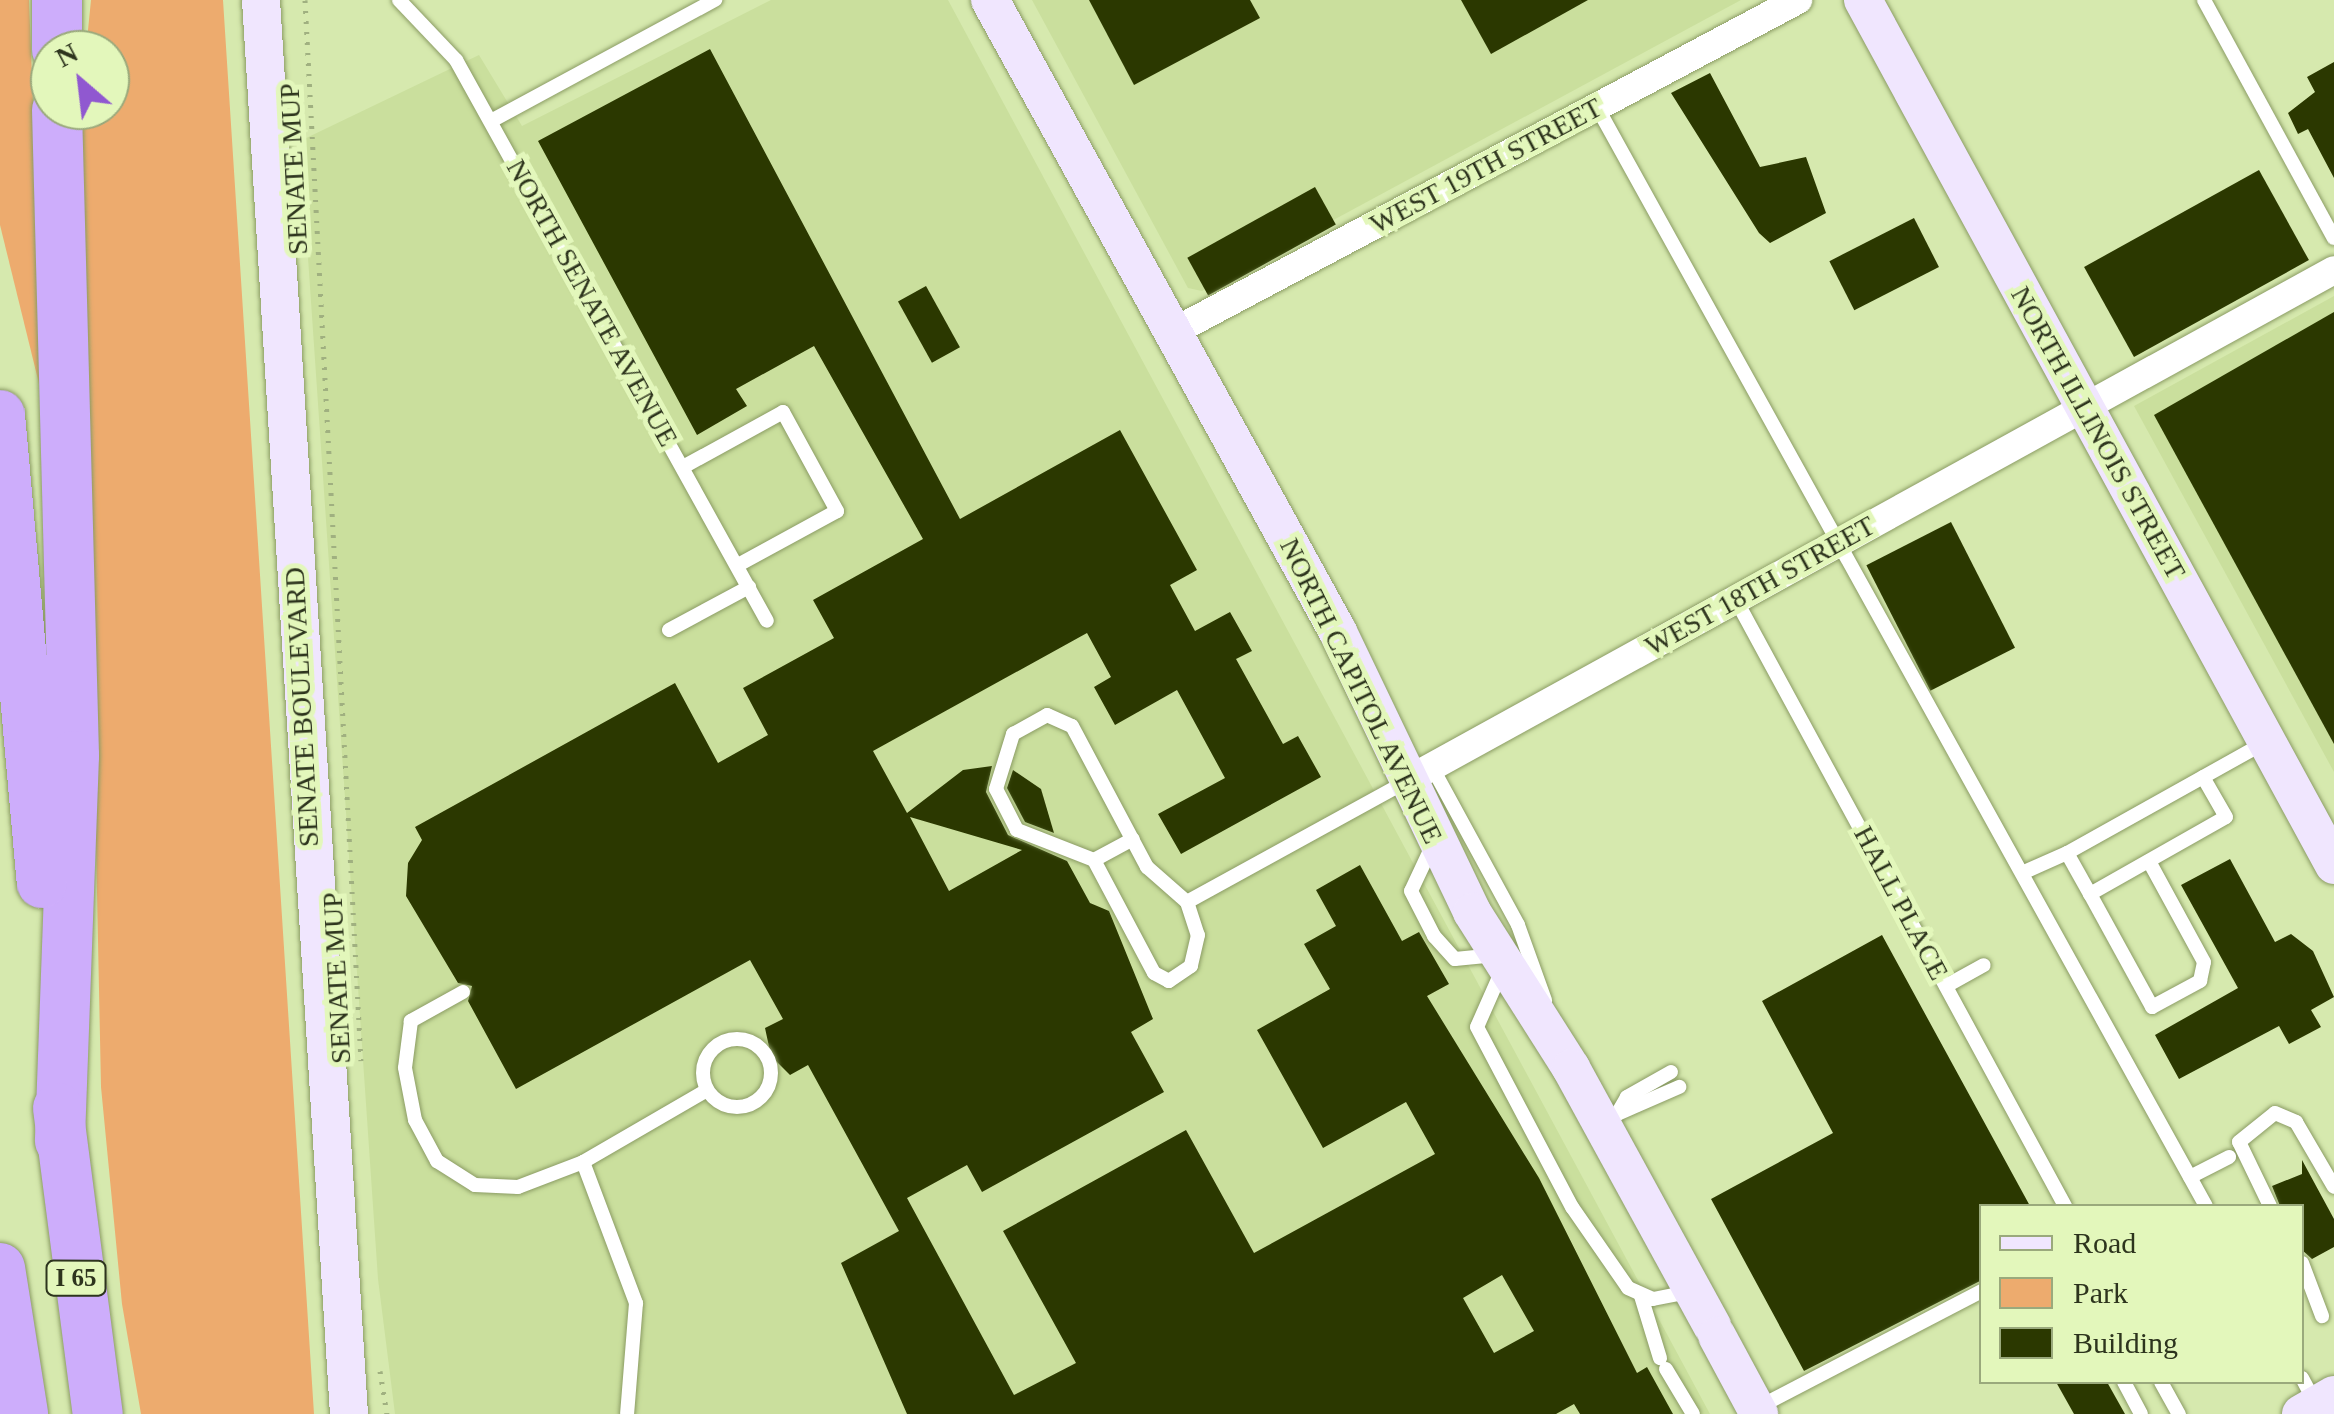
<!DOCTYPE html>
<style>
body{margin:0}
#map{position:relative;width:2334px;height:1414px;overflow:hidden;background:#d6e9ae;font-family:Georgia,serif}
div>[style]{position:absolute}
.built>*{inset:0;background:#cadf9d}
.green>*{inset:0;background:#edab6e}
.building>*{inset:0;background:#2b3800;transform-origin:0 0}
.path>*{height:5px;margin-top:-2.5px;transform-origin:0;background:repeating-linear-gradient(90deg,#a0b080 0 2.5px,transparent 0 10.5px)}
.roads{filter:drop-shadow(0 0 2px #8b9c64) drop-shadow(0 0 2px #8b9c64)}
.lane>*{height:14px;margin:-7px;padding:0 7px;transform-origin:7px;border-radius:7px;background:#fff}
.lane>.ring{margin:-7px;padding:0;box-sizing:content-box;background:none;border:14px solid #fff;border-radius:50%}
.street>*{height:28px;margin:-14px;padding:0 14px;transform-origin:14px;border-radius:14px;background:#fff}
.secondary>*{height:38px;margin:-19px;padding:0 19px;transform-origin:19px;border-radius:19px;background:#f0e6fe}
.highway>*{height:50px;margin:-25px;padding:0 25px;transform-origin:25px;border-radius:25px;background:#cdadfb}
span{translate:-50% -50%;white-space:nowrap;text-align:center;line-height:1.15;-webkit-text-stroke:10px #e3f7bb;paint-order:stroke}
.shield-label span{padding:2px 8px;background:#e3f7bb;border:2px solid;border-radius:8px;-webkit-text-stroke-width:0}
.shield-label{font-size:25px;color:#2d341d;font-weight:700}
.street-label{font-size:28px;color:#2d341d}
.legend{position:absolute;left:1979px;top:1204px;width:325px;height:180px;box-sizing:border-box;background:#e3f7bb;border:2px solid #9aa97c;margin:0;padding:12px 18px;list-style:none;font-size:30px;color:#2d341d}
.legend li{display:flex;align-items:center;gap:20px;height:50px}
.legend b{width:50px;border:2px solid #9aa97c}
.north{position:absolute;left:30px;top:30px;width:100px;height:100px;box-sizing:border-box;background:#e3f7bb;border:2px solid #9aa97c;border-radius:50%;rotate:332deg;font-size:28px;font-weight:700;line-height:40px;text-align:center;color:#2d341d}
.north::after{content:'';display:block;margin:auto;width:35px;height:45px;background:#9058d0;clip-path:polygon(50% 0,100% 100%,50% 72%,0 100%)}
</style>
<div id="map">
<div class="built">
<i style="clip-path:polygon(771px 0,948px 0,1710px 1414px,395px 1414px,378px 1279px,300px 141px,479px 55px,522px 126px)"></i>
<i style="clip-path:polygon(1032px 0,1741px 0,1202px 291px,1188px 288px)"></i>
<i style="clip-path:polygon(2334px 296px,2334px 772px,2134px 406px)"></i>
</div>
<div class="green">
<i style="clip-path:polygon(0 0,29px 0,45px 408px,0 225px)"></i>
<i style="clip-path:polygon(91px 0,223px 0,314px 1414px,141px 1414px,122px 1304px,101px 1087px,81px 110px,110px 110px,110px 50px,86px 50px)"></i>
</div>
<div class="building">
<i style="clip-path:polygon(1089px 0,1250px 0,1260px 18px,1134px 85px)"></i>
<i style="clip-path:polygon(1461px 0,1588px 0,1491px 54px)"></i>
<i style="clip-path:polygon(evenodd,710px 49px,960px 519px,1120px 430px,1197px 570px,1170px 585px,1195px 631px,1230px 612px,1252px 651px,1236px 659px,1283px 744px,1298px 736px,1321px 777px,1181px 854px,1158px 814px,1225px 778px,1177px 690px,1115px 725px,1094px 687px,1111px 677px,1087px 633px,873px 751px,907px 813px,963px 770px,992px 766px,986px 792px,1008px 835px,1067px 861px,1090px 903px,1109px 911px,1153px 1019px,1131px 1032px,1164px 1092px,982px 1192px,967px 1165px,907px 1198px,1014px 1395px,1076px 1363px,1003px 1231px,1186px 1130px,1254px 1253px,1435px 1154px,1406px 1102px,1323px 1148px,1257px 1030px,1330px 989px,1304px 944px,1336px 926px,1316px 890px,1360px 865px,1402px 941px,1419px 932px,1449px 984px,1427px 996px,1539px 1178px,1637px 1373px,1647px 1367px,1673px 1414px,1580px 1414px,1574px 1404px,1556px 1414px,907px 1414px,841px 1263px,899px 1231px,808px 1065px,790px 1075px,771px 1056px,765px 1028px,783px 1019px,750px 960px,516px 1089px,468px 1001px,472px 986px,458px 983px,406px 896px,408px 863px,422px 840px,415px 827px,675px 683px,718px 763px,768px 735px,743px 688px,834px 638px,813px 600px,923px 539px,814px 346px,736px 389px,747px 406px,697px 435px,538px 141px,710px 49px,910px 817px,1022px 850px,949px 891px,910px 817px,710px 49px,1502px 1275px,1534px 1331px,1494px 1353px,1463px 1298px,1502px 1275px)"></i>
<i style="clip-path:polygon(2334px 62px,2334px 178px,2308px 129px,2298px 134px,2288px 113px,2315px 92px,2307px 77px)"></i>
<i style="clip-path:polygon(1710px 73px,1760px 167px,1806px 157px,1826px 213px,1770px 243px,1759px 233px,1671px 93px)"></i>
<i style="left:2259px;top:170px;width:103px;height:200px;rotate:61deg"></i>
<i style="left:1315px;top:187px;width:43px;height:146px;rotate:61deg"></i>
<i style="left:1914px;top:218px;width:55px;height:95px;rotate:63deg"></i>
<i style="left:926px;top:286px;width:70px;height:32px;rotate:61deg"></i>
<i style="clip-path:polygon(2334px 312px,2334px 744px,2154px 415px)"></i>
<i style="left:1951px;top:522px;width:141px;height:95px;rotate:63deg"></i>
<i style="clip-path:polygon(1013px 770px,1041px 789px,1054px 833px,1025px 822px,1007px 788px)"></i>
<i style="clip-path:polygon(2230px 859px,2275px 942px,2291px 934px,2313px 951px,2334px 997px,2311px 1010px,2321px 1027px,2289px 1044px,2279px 1026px,2179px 1079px,2155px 1035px,2238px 988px,2181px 885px)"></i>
<i style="clip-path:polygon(1882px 935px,2030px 1206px,1982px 1206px,1982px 1280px,1804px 1371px,1711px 1199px,1833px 1133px,1762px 1001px)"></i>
<i style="clip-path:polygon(2302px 1160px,2334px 1219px,2334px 1247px,2312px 1259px,2302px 1250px,2302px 1206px,2280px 1206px,2272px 1186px,2302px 1174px)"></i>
<i style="clip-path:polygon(2056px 1382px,2107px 1382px,2125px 1414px,2074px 1414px)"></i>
</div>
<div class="path">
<i style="left:305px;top:0;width:1062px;rotate:86.98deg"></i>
<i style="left:380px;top:1371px;width:44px;rotate:80.8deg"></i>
</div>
<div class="roads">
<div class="lane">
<i style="left:399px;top:0;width:83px;rotate:46.5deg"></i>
<i style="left:456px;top:60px;width:641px;rotate:61deg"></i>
<i style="left:2204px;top:0;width:271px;rotate:61.4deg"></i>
<i style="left:1597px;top:107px;width:1256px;rotate:61.01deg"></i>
<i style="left:491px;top:121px;width:255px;rotate:-28.4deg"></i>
<i style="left:683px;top:467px;width:114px;rotate:-28.8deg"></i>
<i style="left:783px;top:412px;width:113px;rotate:61.4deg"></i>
<i style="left:837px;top:511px;width:113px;rotate:151.4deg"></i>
<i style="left:1736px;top:600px;width:690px;rotate:61.5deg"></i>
<i style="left:669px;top:630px;width:91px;rotate:-28.3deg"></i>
<i style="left:1047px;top:715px;width:27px;rotate:24deg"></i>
<i style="left:1072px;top:726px;width:160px;rotate:62deg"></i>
<i style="left:1147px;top:867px;width:53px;rotate:41.2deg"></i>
<i style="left:1187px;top:902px;width:35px;rotate:72deg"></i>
<i style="left:1198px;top:935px;width:32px;rotate:103deg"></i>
<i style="left:1191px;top:966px;width:27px;rotate:146deg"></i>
<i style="left:1169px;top:981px;width:17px;rotate:-152deg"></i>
<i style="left:1154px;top:973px;width:128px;rotate:-118deg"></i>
<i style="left:1094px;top:860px;width:83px;rotate:-158.7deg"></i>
<i style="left:1017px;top:830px;width:46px;rotate:-117.1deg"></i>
<i style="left:996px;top:789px;width:58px;rotate:-72.8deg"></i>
<i style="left:1013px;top:734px;width:39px;rotate:-29deg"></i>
<i style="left:1432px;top:767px;width:180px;rotate:61.4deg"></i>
<i style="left:1518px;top:925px;width:80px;rotate:70.2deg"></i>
<i style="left:1434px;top:842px;width:54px;rotate:115.1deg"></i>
<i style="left:1411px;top:891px;width:51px;rotate:62.9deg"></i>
<i style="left:1434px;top:936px;width:31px;rotate:48deg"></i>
<i style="left:1455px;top:959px;width:41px;rotate:-5.6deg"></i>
<i style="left:2067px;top:853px;width:228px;rotate:-29.2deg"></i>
<i style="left:1094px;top:860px;width:44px;rotate:-28.3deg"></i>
<i style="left:2022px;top:873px;width:49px;rotate:-24deg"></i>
<i style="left:2067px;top:853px;width:47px;rotate:60.7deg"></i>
<i style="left:2090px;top:894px;width:156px;rotate:-29.5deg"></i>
<i style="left:2226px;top:817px;width:46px;rotate:-119.9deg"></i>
<i style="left:2090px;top:894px;width:129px;rotate:61.2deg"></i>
<i style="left:2152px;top:1007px;width:55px;rotate:-28.4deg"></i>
<i style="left:2200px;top:981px;width:19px;rotate:-78deg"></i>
<i style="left:2204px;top:962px;width:115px;rotate:-118.6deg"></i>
<i style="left:1187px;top:902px;width:249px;rotate:-28.8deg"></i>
<i style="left:1503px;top:968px;width:64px;rotate:113.8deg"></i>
<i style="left:1477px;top:1027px;width:204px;rotate:62.2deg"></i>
<i style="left:1572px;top:1207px;width:98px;rotate:55.3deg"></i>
<i style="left:1628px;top:1288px;width:27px;rotate:24deg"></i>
<i style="left:1653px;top:1299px;width:37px;rotate:-11deg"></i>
<i style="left:1946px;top:986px;width:43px;rotate:-28.9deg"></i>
<i style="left:463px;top:992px;width:60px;rotate:150.9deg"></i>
<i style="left:411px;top:1021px;width:47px;rotate:97.3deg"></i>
<i style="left:405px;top:1068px;width:53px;rotate:79.1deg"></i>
<i style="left:415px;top:1120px;width:47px;rotate:61.8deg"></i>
<i style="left:437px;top:1161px;width:45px;rotate:32.3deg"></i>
<i style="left:475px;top:1185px;width:43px;rotate:2.7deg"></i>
<i style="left:518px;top:1187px;width:70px;rotate:-21deg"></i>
<i style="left:583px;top:1162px;width:143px;rotate:-30.1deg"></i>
<i class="ring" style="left:703px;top:1039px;width:54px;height:54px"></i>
<i style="left:1671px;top:1072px;width:51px;rotate:150.4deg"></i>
<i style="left:1627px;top:1097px;width:20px;rotate:120deg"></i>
<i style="left:1617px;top:1114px;width:68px;rotate:-23.5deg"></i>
<i style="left:583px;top:1162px;width:151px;rotate:69.4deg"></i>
<i style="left:636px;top:1303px;width:111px;rotate:94.6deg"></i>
<i style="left:2190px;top:1177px;width:44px;rotate:-27.1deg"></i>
<i style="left:2270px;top:1206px;width:71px;rotate:-115.8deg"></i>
<i style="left:2239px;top:1142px;width:46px;rotate:-38.9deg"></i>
<i style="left:2275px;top:1113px;width:23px;rotate:23deg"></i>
<i style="left:2296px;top:1122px;width:75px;rotate:59.7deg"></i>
<i style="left:2302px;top:1263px;width:57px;rotate:69.3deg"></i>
<i style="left:1641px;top:1296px;width:65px;rotate:73deg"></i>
<i style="left:1666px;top:1369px;width:52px;rotate:59deg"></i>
<i style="left:2302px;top:1378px;width:30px;rotate:62deg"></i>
<i style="left:2124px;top:1382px;width:36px;rotate:62deg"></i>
<i style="left:2161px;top:1382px;width:37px;rotate:61deg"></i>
<i style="left:1757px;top:1408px;width:254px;rotate:-27.5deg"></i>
</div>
<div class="street">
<i style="left:1173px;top:332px;width:708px;rotate:-27.98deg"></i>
<i style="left:1406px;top:781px;width:1059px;rotate:-28.84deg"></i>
</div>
<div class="secondary">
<i style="left:261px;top:0;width:1417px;rotate:86.44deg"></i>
<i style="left:990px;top:0;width:721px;rotate:61.16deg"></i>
<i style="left:1338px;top:632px;width:310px;rotate:64.4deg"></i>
<i style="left:1472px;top:912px;width:185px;rotate:57.6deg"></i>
<i style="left:1571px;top:1068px;width:294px;rotate:61.3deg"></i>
<i style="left:1863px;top:0;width:985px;rotate:61.43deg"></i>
<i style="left:1717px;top:1336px;width:89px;rotate:61.7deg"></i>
<i style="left:2301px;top:1414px;width:38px;rotate:-30deg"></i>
</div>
<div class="highway">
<i style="left:57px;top:50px;width:50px;rotate:-90deg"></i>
<i style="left:57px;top:110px;width:646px;rotate:88.49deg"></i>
<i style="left:74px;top:756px;width:385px;rotate:92.1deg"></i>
<i style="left:0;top:415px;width:470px;rotate:84.9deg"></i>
<i style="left:58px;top:1108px;width:309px;rotate:82.6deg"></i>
<i style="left:0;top:1268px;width:148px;rotate:81deg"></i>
</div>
</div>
<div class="shield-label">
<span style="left:76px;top:1278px">I 65</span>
</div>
<div class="street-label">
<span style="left:1486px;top:166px;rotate:-28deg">WEST 19TH STREET</span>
<span style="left:294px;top:169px;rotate:-93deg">SENATE MUP</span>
<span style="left:592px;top:303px;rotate:61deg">NORTH SENATE AVENUE</span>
<span style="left:2098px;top:433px;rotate:61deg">NORTH ILLINOIS STREET</span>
<span style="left:1760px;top:586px;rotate:-29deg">WEST 18TH STREET</span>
<span style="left:1361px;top:691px;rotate:64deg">NORTH CAPITOL AVENUE</span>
<span style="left:302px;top:707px;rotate:-93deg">SENATE BOULEVARD</span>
<span style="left:1901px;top:903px;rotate:62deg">HALL PLACE</span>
<span style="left:337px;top:978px;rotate:-93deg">SENATE MUP</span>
</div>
<ul class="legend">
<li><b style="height:12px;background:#f0e6fe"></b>Road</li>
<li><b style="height:28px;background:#edab6e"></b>Park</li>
<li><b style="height:28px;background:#2b3800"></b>Building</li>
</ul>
<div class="north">N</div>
</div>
